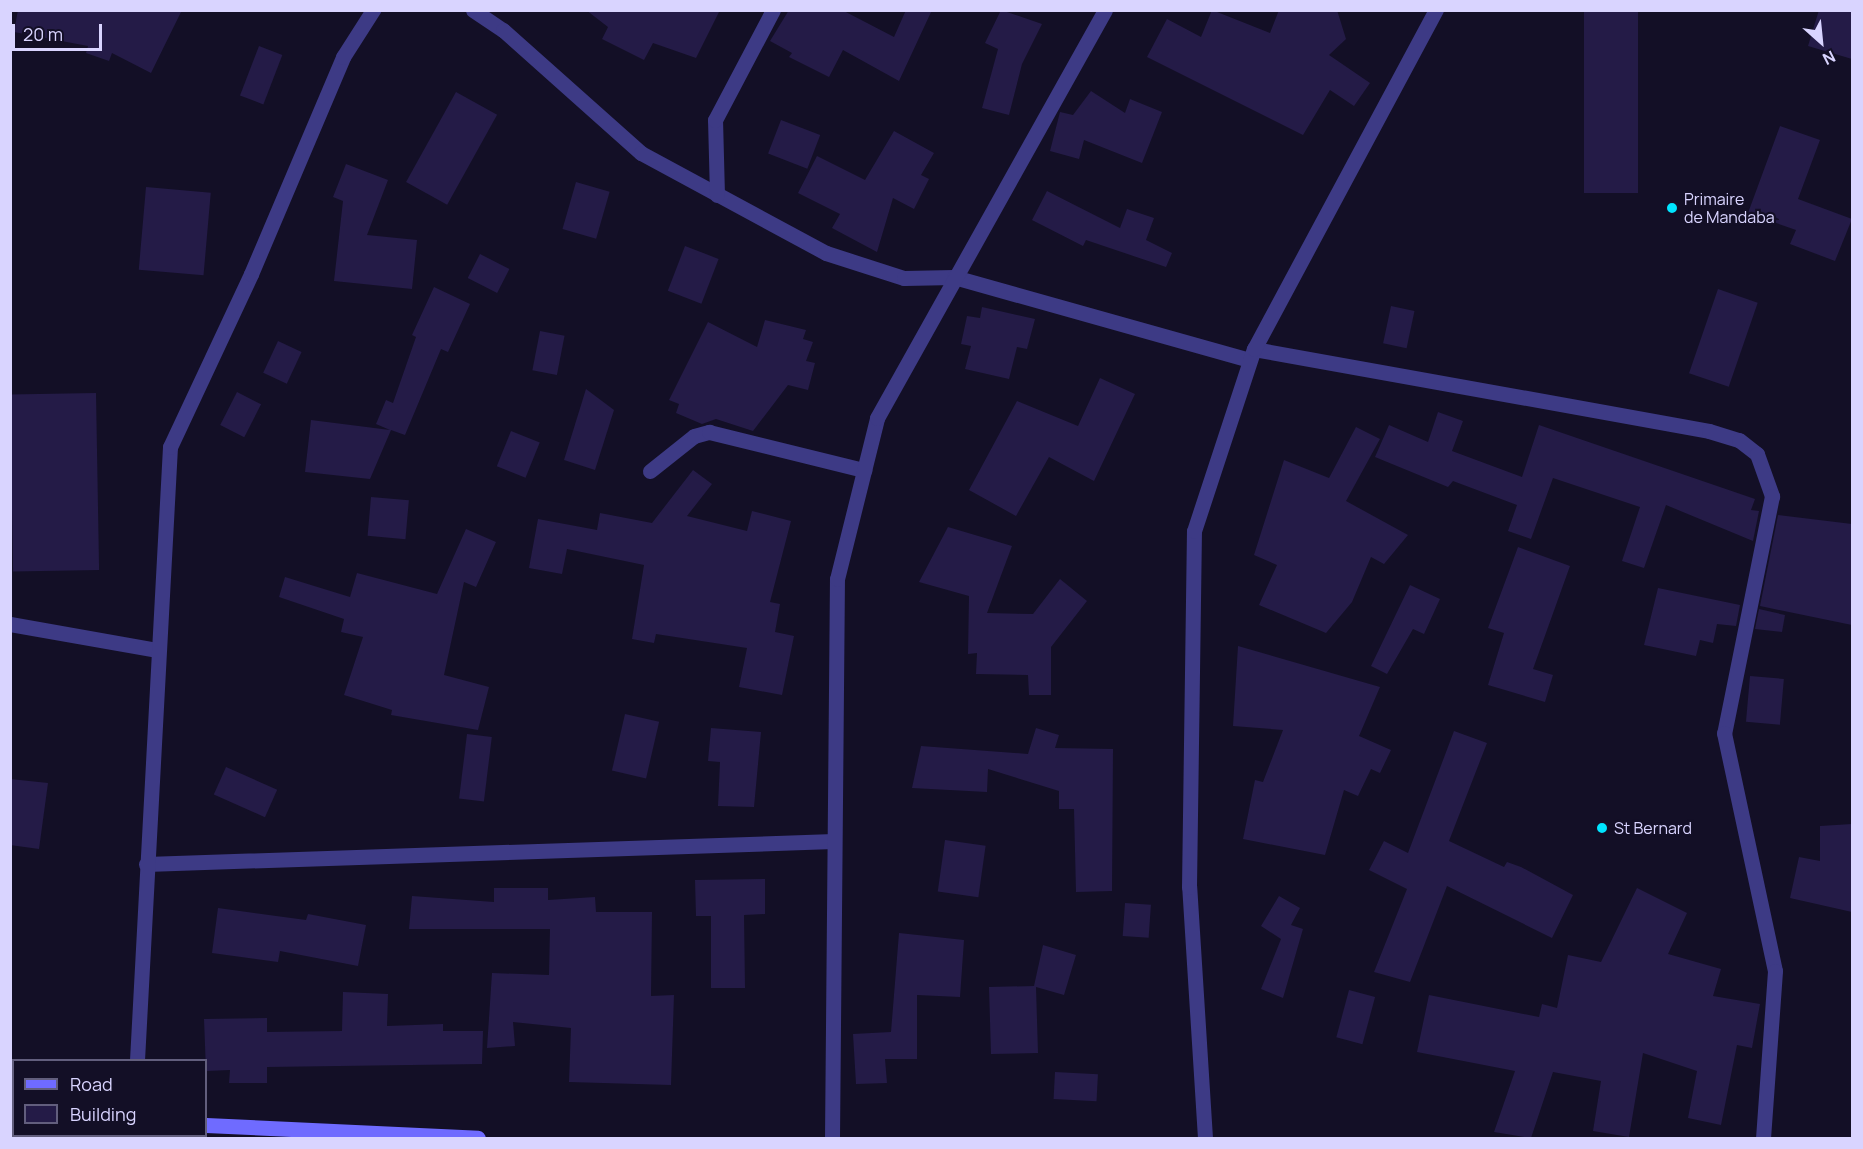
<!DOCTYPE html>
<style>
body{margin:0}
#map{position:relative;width:1863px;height:1149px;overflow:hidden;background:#130f26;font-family:Manrope,sans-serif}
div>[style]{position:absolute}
.building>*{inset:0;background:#241b47;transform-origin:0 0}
.lane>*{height:15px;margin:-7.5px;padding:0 7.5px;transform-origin:7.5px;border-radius:7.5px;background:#3d3a85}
.street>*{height:15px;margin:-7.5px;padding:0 7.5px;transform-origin:7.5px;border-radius:7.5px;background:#3d3a85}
.secondary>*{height:15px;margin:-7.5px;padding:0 7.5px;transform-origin:7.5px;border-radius:7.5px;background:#6f6bff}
.dots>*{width:16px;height:16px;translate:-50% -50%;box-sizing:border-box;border:3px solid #130f26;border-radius:50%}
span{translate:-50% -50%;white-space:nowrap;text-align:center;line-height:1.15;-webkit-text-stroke:4.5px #130f26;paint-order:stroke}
.poi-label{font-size:16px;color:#d9d4ff}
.left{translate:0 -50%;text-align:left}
.frame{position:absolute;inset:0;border:12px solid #d9d4ff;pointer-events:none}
.legend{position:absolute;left:12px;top:1059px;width:195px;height:78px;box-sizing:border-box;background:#130f26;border:2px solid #625e7d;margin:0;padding:8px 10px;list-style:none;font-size:18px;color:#d9d4ff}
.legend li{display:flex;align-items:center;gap:12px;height:30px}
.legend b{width:30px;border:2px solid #625e7d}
.north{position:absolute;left:1791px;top:12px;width:60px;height:60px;-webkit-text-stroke:4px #130f26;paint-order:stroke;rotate:153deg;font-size:16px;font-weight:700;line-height:24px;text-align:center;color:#d9d4ff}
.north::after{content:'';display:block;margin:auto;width:21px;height:27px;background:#d9d4ff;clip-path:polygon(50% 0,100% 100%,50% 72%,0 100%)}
.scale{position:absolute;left:12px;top:24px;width:90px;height:27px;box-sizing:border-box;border:3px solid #d9d4ff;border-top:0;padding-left:8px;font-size:18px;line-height:21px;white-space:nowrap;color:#d9d4ff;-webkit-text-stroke:4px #130f26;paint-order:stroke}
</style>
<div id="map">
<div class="building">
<i style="clip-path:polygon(18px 10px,182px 10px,151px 73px,112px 53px,109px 61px,86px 53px,88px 46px,14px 32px)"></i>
<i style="clip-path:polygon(586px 10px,720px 10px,696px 58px,653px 43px,644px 60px,602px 39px,608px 27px)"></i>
<i style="clip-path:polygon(789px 10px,842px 10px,894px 37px,906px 10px,932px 10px,899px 81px,843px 50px,829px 77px,789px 57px,792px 53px,770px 41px)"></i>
<i style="clip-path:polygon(1001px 10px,1042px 24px,1022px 64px,1009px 115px,982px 108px,998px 49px,985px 43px)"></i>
<i style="clip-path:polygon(1212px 10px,1270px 33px,1279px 10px,1337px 10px,1346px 39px,1329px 55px,1370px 83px,1354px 106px,1330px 90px,1303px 135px,1147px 57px,1167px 19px,1201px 37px)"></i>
<i style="left:1584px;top:10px;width:54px;height:183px"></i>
<i style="clip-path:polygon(1819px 10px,1852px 10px,1852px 59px,1808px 46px)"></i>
<i style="left:259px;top:46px;width:25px;height:53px;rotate:21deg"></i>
<i style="clip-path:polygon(1091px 91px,1125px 113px,1130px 99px,1162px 112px,1142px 163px,1084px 140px,1079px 159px,1050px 151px,1060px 112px,1073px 115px)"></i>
<i style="left:456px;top:92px;width:47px;height:103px;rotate:29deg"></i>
<i style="left:781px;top:120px;width:42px;height:36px;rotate:21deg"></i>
<i style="clip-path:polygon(1780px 126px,1820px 140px,1798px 199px,1852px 219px,1835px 261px,1790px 244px,1796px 230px,1748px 213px)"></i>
<i style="clip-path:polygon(894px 131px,934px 153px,921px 175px,929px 179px,914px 209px,893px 198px,877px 252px,832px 228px,840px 214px,798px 193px,817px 156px,865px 180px)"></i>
<i style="clip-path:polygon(346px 164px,388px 180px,367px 235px,417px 240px,412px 289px,334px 281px,343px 201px,333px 197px)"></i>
<i style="left:576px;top:182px;width:35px;height:49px;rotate:16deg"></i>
<i style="left:146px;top:187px;width:65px;height:83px;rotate:5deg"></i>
<i style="clip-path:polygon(1047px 191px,1120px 228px,1127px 209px,1154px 218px,1146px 240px,1172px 253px,1166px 267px,1086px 240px,1083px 246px,1032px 220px)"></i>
<i style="left:685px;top:246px;width:36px;height:48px;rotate:21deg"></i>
<i style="left:480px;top:254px;width:33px;height:27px;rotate:27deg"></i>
<i style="clip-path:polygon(434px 287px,470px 304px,448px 352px,441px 349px,405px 435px,391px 430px,370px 479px,305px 472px,311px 420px,390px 430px,376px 424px,386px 400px,393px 403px,416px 337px,412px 335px)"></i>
<i style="left:1718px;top:289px;width:42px;height:89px;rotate:19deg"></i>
<i style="left:1391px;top:306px;width:24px;height:38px;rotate:12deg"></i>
<i style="clip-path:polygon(982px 307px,1035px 319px,1027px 349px,1017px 347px,1009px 379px,965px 369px,971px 346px,961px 344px,967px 316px,980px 318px)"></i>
<i style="clip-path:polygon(765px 320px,806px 330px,803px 339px,813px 342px,806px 361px,815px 363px,808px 390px,788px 385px,753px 431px,716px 419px,702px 424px,676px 413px,679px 404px,669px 400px,708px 322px,757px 347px)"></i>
<i style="left:540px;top:331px;width:25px;height:40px;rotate:11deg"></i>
<i style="left:278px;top:341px;width:26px;height:35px;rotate:25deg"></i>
<i style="clip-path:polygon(1100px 378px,1135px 394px,1094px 481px,1049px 457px,1016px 516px,969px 490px,1017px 401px,1078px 426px)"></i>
<i style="clip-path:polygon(586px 389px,614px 410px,595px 470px,564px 460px)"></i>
<i style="left:237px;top:392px;width:27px;height:37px;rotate:27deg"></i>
<i style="left:96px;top:393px;width:177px;height:86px;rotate:89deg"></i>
<i style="clip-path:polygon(1438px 412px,1463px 421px,1452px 451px,1522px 477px,1539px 425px,1755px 499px,1751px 510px,1759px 511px,1753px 541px,1666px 505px,1644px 568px,1622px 561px,1640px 507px,1553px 478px,1531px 539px,1508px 531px,1517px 505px,1453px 481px,1448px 487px,1375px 457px,1389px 425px,1428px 442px)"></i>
<i style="clip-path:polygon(1356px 427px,1380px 439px,1346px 501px,1408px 535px,1384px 564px,1371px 557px,1352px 602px,1326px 633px,1259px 605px,1277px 565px,1254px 555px,1284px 460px,1329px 478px)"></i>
<i style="left:511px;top:431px;width:31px;height:38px;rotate:22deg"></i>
<i style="clip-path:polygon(693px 470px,712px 484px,687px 516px,747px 531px,752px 511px,791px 521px,770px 602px,780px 604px,775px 632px,794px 636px,782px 695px,739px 687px,747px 648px,656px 634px,654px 643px,632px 639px,644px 565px,567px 549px,562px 574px,529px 568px,538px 519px,597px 530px,600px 513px,652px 523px)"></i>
<i style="left:371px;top:497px;width:38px;height:39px;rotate:5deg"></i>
<i style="clip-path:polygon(1778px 515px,1852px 524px,1852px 625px,1760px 606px)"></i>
<i style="clip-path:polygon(948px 527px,1012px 546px,987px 613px,1033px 614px,1060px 579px,1087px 601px,1051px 647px,1051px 695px,1029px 695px,1028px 675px,976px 674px,977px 653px,968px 654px,969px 596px,919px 582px)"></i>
<i style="clip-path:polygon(466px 529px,496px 542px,476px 587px,464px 582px,444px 675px,489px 687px,478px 730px,391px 715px,392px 710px,344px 695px,363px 637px,341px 632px,344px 619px,279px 597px,285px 577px,350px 597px,357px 573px,437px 594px)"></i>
<i style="clip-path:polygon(1518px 547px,1570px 566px,1533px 669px,1553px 675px,1545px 702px,1488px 685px,1504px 633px,1488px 628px)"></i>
<i style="clip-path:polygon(1410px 585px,1440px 599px,1424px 634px,1413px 629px,1387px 674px,1371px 666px)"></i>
<i style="clip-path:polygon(1658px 588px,1740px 605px,1736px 626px,1717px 624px,1713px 643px,1700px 640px,1696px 656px,1644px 645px)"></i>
<i style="clip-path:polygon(1759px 609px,1785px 615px,1782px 632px,1755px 629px)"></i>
<i style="clip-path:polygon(1238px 646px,1380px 687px,1359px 736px,1391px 750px,1380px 773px,1371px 769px,1358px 796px,1344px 790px,1325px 855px,1243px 839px,1255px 780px,1263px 782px,1283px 730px,1233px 726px)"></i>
<i style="left:1750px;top:676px;width:34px;height:46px;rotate:5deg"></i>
<i style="left:625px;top:714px;width:35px;height:58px;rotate:13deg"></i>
<i style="clip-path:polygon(711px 728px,761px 732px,754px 807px,718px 806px,720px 762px,708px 761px)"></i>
<i style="clip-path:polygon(1036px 728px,1059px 735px,1055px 748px,1113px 749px,1112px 891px,1076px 892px,1074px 809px,1059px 809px,1059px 791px,988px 769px,987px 792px,912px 788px,921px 746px,1028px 754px)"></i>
<i style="clip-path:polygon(1454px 731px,1487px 743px,1449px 841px,1504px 867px,1507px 862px,1521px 867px,1573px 895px,1552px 938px,1447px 886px,1410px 982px,1374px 972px,1407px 889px,1369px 870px,1384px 841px,1408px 853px)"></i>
<i style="left:467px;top:734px;width:25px;height:65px;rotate:7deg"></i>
<i style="left:226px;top:767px;width:56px;height:30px;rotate:24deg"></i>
<i style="clip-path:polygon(10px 779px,48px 783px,39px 849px,10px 845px)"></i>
<i style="clip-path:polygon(1852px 824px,1852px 912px,1790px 898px,1799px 857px,1820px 861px,1820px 826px)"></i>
<i style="left:945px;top:840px;width:41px;height:52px;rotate:8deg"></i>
<i style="clip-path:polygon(765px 879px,765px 914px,744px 915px,745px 988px,711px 988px,711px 916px,696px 916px,695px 880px)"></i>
<i style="clip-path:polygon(494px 888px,548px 888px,548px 900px,595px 897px,596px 912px,652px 912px,651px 996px,674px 995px,671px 1085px,569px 1082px,571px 1028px,513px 1022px,515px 1046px,487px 1048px,492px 973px,549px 975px,550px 929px,409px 929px,412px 896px,494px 902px)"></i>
<i style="clip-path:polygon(1637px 888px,1687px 913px,1668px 954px,1721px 969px,1713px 996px,1760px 1004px,1752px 1048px,1737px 1045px,1721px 1125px,1688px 1118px,1697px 1071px,1643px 1053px,1629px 1137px,1593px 1131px,1601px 1081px,1553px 1072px,1531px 1138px,1494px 1132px,1515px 1071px,1417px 1052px,1429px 995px,1539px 1017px,1542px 1004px,1557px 1008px,1568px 955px,1601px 962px)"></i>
<i style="clip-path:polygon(1279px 896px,1300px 908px,1291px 925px,1303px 929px,1283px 998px,1261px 989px,1281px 939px,1261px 926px)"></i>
<i style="left:1125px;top:903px;width:26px;height:33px;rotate:4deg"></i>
<i style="clip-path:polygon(218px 908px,306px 920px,308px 914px,366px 925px,358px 966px,280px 951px,278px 962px,212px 953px)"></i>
<i style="clip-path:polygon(899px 933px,964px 940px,960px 997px,917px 995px,917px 1059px,885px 1059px,887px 1083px,856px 1084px,853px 1034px,891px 1032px)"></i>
<i style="clip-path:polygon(1043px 945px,1076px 955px,1064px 995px,1036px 987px,1038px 1053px,991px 1054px,989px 987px,1034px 986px)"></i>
<i style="left:1349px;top:990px;width:27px;height:49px;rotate:15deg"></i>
<i style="clip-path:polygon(343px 992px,388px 994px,387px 1026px,443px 1024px,443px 1031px,483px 1031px,482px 1064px,267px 1067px,267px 1083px,229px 1083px,230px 1070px,206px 1071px,204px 1019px,267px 1018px,267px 1032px,342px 1031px)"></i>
<i style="left:1055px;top:1072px;width:43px;height:27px;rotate:3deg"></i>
</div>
<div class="lane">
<i style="left:10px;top:624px;width:150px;rotate:10deg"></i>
</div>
<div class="street">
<i style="left:473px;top:10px;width:36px;rotate:34deg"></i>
<i style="left:503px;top:30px;width:185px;rotate:41.7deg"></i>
<i style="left:641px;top:153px;width:210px;rotate:28.4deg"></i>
<i style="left:826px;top:253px;width:82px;rotate:17.8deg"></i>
<i style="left:904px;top:278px;width:50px;rotate:-1.1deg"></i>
<i style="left:954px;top:277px;width:307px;rotate:15.7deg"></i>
<i style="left:717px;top:195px;width:75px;rotate:-91.5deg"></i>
<i style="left:715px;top:120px;width:124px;rotate:-62.2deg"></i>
<i style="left:1254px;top:349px;width:462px;rotate:10.2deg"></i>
<i style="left:1709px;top:431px;width:31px;rotate:17deg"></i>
<i style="left:1739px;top:440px;width:23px;rotate:38deg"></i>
<i style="left:1757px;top:454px;width:45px;rotate:70.3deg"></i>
<i style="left:1772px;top:496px;width:242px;rotate:101.4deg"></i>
<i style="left:1724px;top:733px;width:243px;rotate:77.9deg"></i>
<i style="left:1775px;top:971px;width:167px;rotate:94.1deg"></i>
<i style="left:650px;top:471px;width:56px;rotate:-38.5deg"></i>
<i style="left:694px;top:436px;width:16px;rotate:-15deg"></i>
<i style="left:709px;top:432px;width:160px;rotate:13.8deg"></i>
<i style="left:146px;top:864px;width:688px;rotate:-1.91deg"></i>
<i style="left:137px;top:1060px;width:614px;rotate:-86.92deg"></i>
<i style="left:170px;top:447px;width:191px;rotate:-64.9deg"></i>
<i style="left:251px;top:274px;width:236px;rotate:-67deg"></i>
<i style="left:343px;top:57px;width:56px;rotate:-57.4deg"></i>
<i style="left:134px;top:1138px;width:2px;rotate:-90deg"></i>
<i style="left:832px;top:1138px;width:559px;rotate:-89.49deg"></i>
<i style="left:837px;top:579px;width:166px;rotate:-76deg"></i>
<i style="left:877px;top:418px;width:467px;rotate:-60.8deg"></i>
<i style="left:1205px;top:1138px;width:252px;rotate:-93.6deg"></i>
<i style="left:1189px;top:887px;width:356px;rotate:-89.2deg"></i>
<i style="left:1194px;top:531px;width:192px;rotate:-71.8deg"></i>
<i style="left:1254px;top:349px;width:385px;rotate:-61.8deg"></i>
</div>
<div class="secondary">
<i style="left:10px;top:1121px;width:4px"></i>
<i style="left:206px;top:1125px;width:272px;rotate:2.7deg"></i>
</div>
<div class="dots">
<i style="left:1672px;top:208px;background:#00e5ff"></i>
<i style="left:1602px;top:828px;background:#00e5ff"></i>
</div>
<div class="poi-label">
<span class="left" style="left:1684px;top:208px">Primaire<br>de Mandaba</span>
<span class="left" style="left:1614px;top:828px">St Bernard</span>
</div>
<div class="frame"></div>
<ul class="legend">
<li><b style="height:8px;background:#6f6bff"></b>Road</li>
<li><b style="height:16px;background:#241b47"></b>Building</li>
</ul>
<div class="north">N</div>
<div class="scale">20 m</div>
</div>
